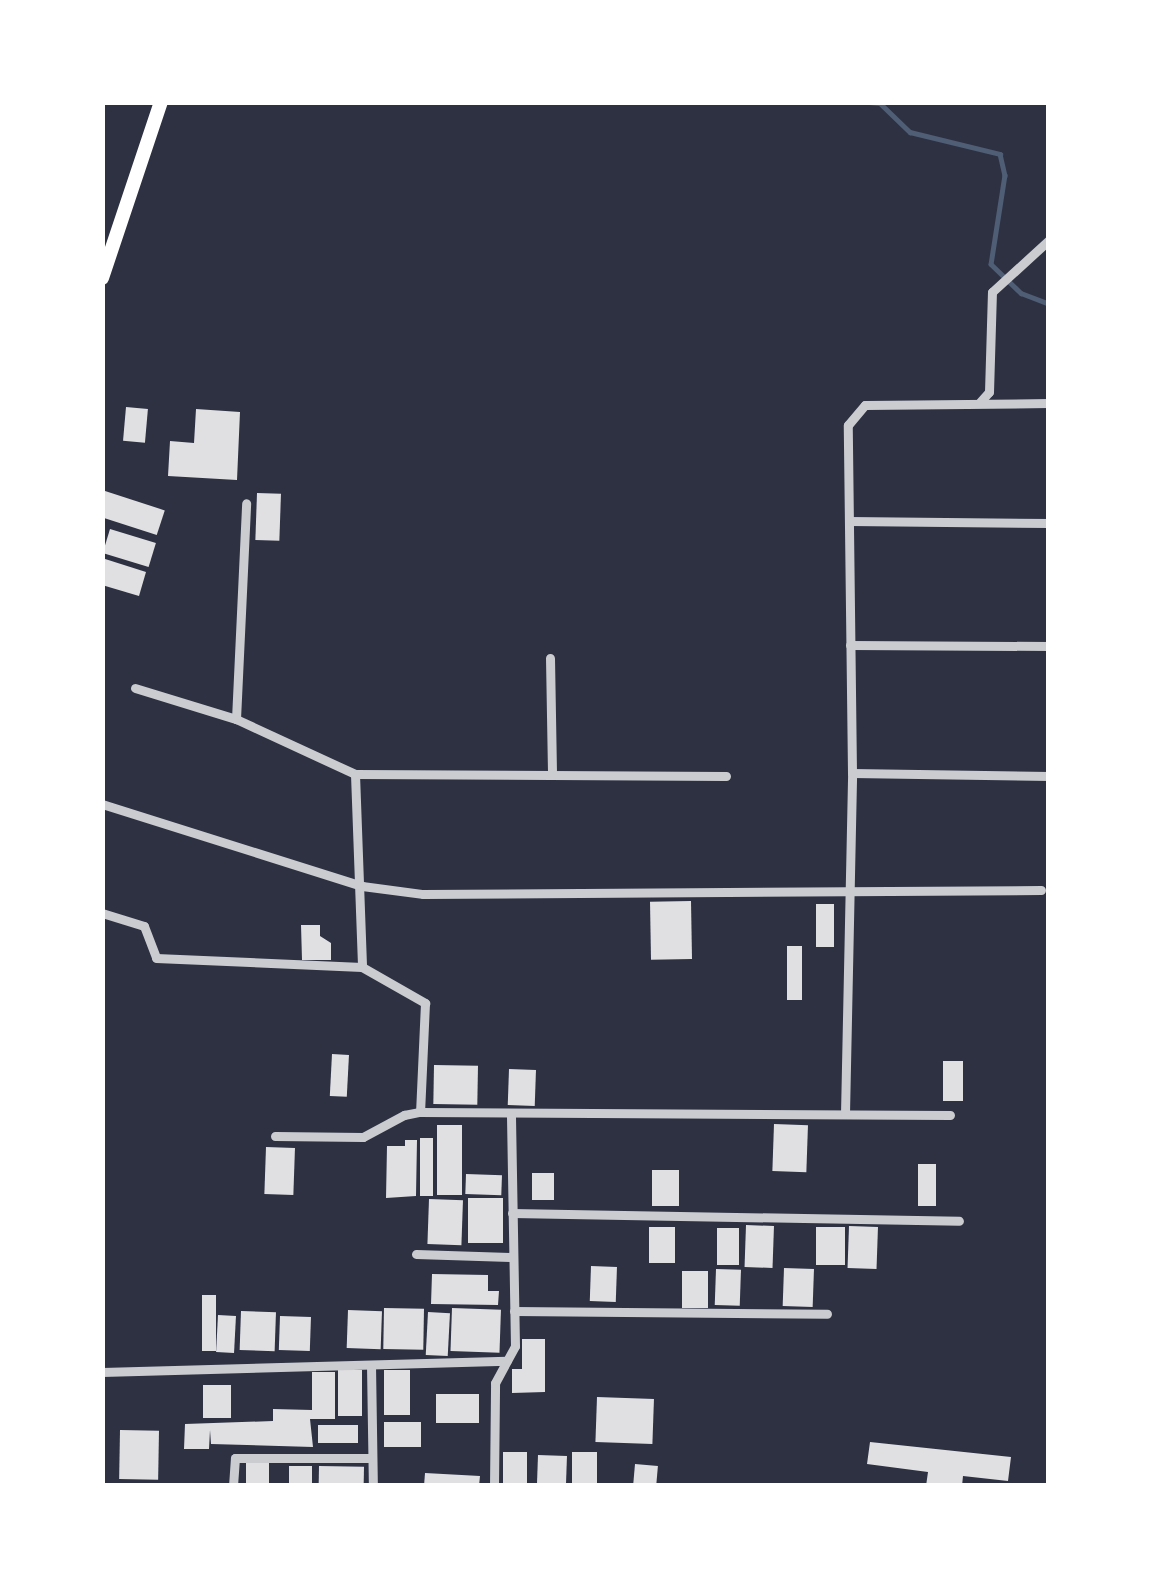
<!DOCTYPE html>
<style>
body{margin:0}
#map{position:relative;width:1151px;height:1588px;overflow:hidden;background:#2d3142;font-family:"Alegreya Sans",sans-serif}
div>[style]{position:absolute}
.stream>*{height:4.5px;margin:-2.25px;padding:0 2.25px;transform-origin:2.25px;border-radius:2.25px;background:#4f5d75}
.building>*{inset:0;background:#e0e0e3;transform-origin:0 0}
.minor>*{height:9px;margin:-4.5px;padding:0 4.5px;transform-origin:4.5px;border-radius:4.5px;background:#caccd0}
.primary>*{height:14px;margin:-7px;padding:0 7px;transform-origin:7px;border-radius:7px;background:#fff}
span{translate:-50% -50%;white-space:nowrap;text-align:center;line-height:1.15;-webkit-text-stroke:9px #fff;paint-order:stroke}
.frame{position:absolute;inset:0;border:105px solid #fff;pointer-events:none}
</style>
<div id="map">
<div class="stream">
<i style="left:869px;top:102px;width:11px;rotate:5deg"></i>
<i style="left:880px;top:103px;width:42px;rotate:44deg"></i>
<i style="left:910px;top:132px;width:93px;rotate:13.7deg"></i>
<i style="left:1000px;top:154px;width:22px;rotate:77deg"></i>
<i style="left:1005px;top:175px;width:90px;rotate:98.9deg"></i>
<i style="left:991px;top:264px;width:42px;rotate:44deg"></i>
<i style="left:1021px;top:293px;width:30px;rotate:21deg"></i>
</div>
<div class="building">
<i style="left:126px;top:407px;width:22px;height:34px;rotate:5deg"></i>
<i style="clip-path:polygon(196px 409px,240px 412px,237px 480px,168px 476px,170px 441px,194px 443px)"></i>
<i style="left:102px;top:490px;width:66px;height:26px;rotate:18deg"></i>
<i style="left:257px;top:493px;width:24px;height:47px;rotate:2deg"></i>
<i style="left:110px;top:529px;width:48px;height:25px;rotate:17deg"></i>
<i style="clip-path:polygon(102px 558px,146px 572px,139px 596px,102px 585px)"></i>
<i style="left:691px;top:901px;width:58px;height:41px;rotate:89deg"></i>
<i style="left:816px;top:904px;width:18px;height:43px"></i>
<i style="clip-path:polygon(301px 925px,320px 925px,320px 936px,331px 943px,331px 960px,302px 960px)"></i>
<i style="left:787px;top:946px;width:15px;height:54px"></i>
<i style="left:332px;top:1054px;width:17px;height:42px;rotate:3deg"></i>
<i style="left:943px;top:1061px;width:20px;height:40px"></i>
<i style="left:434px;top:1065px;width:44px;height:39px;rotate:1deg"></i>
<i style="left:509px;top:1069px;width:27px;height:36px;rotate:2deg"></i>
<i style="left:774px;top:1124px;width:34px;height:47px;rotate:2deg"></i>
<i style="left:437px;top:1125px;width:25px;height:70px"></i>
<i style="left:420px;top:1138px;width:13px;height:58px"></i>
<i style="clip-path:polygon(405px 1140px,417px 1140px,416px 1196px,386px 1198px,387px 1146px,405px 1146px)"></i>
<i style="left:266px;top:1147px;width:29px;height:47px;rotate:2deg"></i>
<i style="left:918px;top:1164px;width:18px;height:42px"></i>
<i style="left:652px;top:1170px;width:27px;height:36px"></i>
<i style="left:532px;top:1173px;width:22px;height:27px"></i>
<i style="left:466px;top:1174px;width:36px;height:20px;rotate:2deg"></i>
<i style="left:468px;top:1198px;width:35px;height:45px"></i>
<i style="left:429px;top:1199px;width:34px;height:45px;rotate:2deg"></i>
<i style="left:746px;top:1225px;width:28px;height:42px;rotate:2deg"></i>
<i style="left:849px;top:1226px;width:29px;height:42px;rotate:2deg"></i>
<i style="left:649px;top:1227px;width:26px;height:36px"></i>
<i style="left:816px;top:1227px;width:29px;height:38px"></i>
<i style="left:717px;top:1228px;width:22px;height:37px"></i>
<i style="left:591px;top:1266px;width:26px;height:35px;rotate:2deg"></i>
<i style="left:784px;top:1268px;width:30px;height:38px;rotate:2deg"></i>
<i style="left:716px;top:1269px;width:25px;height:36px;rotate:2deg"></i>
<i style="left:682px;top:1271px;width:26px;height:37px"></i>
<i style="clip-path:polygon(432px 1274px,488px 1275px,488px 1291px,499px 1291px,498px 1305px,431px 1304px)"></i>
<i style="left:202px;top:1295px;width:14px;height:56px"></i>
<i style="left:384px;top:1308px;width:40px;height:41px;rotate:1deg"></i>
<i style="left:452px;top:1308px;width:49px;height:43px;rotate:2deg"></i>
<i style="left:348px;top:1310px;width:34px;height:38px;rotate:2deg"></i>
<i style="left:241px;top:1311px;width:35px;height:39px;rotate:2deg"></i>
<i style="left:428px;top:1312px;width:22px;height:43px;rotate:3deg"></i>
<i style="left:218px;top:1315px;width:18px;height:37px;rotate:3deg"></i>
<i style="left:280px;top:1316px;width:31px;height:34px;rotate:2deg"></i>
<i style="clip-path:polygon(522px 1339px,545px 1339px,545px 1392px,512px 1393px,512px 1369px,522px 1369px)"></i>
<i style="left:338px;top:1370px;width:24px;height:46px"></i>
<i style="left:384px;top:1370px;width:26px;height:45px"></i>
<i style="clip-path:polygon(312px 1372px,335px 1372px,335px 1419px,310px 1419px,313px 1447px,211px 1444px,210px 1430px,209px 1449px,184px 1449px,185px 1424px,273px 1421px,273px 1409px,312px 1410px)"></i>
<i style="left:203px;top:1385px;width:28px;height:33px"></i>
<i style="left:436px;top:1394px;width:43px;height:29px"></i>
<i style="left:597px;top:1397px;width:57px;height:45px;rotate:2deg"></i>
<i style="left:384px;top:1422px;width:37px;height:25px"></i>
<i style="left:358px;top:1425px;width:18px;height:40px;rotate:90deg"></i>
<i style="left:120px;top:1430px;width:39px;height:49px;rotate:1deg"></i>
<i style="clip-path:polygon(870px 1442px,1011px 1457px,1008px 1481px,963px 1476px,962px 1486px,926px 1486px,928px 1472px,867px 1464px)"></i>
<i style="left:503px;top:1452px;width:24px;height:34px"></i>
<i style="left:572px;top:1452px;width:25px;height:34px"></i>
<i style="left:538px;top:1455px;width:29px;height:31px;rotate:2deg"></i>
<i style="left:246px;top:1463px;width:23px;height:23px"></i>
<i style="left:635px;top:1464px;width:23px;height:22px;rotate:5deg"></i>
<i style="left:289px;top:1466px;width:23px;height:20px"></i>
<i style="left:319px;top:1466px;width:45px;height:20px;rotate:1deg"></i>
<i style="clip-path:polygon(425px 1473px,480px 1476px,479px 1486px,424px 1486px)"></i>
</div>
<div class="minor">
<i style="left:980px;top:402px;width:13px;rotate:-48deg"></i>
<i style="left:989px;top:392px;width:100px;rotate:-88.3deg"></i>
<i style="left:992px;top:292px;width:77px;rotate:-42.4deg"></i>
<i style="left:849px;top:521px;width:200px;rotate:0.6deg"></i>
<i style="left:850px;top:645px;width:199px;rotate:0.3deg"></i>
<i style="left:550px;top:658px;width:117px;rotate:89deg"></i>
<i style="left:135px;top:688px;width:106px;rotate:17.1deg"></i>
<i style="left:236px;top:719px;width:131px;rotate:24.8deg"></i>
<i style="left:355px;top:774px;width:371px;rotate:0.3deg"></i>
<i style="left:236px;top:719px;width:216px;rotate:-87.3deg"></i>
<i style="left:852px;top:773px;width:197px;rotate:0.9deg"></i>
<i style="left:355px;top:774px;width:193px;rotate:87.9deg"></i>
<i style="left:362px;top:967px;width:73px;rotate:29.7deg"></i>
<i style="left:425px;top:1003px;width:109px;rotate:92.6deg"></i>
<i style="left:420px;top:1112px;width:530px;rotate:0.32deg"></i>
<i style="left:102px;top:804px;width:273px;rotate:17.5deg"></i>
<i style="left:362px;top:886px;width:62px;rotate:7.5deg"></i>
<i style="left:423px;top:894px;width:618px;rotate:-0.37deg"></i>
<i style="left:102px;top:913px;width:44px;rotate:17.2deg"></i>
<i style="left:144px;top:926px;width:34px;rotate:69deg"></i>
<i style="left:156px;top:958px;width:206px;rotate:2.5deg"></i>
<i style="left:845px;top:1114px;width:341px;rotate:-88.8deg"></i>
<i style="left:852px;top:773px;width:348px;rotate:-90.7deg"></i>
<i style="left:848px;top:425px;width:26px;rotate:-50deg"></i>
<i style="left:865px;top:405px;width:184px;rotate:-0.6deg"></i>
<i style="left:275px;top:1136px;width:88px;rotate:0.7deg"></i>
<i style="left:363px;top:1137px;width:47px;rotate:-28.2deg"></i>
<i style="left:404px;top:1115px;width:16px;rotate:-11deg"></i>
<i style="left:512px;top:1213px;width:447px;rotate:1deg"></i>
<i style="left:416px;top:1254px;width:97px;rotate:1.8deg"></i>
<i style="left:514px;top:1311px;width:313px;rotate:0.5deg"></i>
<i style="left:371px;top:1365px;width:121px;rotate:89.1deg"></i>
<i style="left:102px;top:1372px;width:405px;rotate:-1.6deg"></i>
<i style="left:233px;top:1486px;width:28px;rotate:-86deg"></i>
<i style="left:235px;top:1458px;width:137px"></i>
<i style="left:494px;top:1486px;width:103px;rotate:-89.4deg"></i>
<i style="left:495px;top:1383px;width:42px;rotate:-61.6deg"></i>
<i style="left:515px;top:1346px;width:233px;rotate:-91deg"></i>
</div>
<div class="primary">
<i style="left:102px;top:278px;width:186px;rotate:-71.5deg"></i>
</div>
<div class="frame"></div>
</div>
